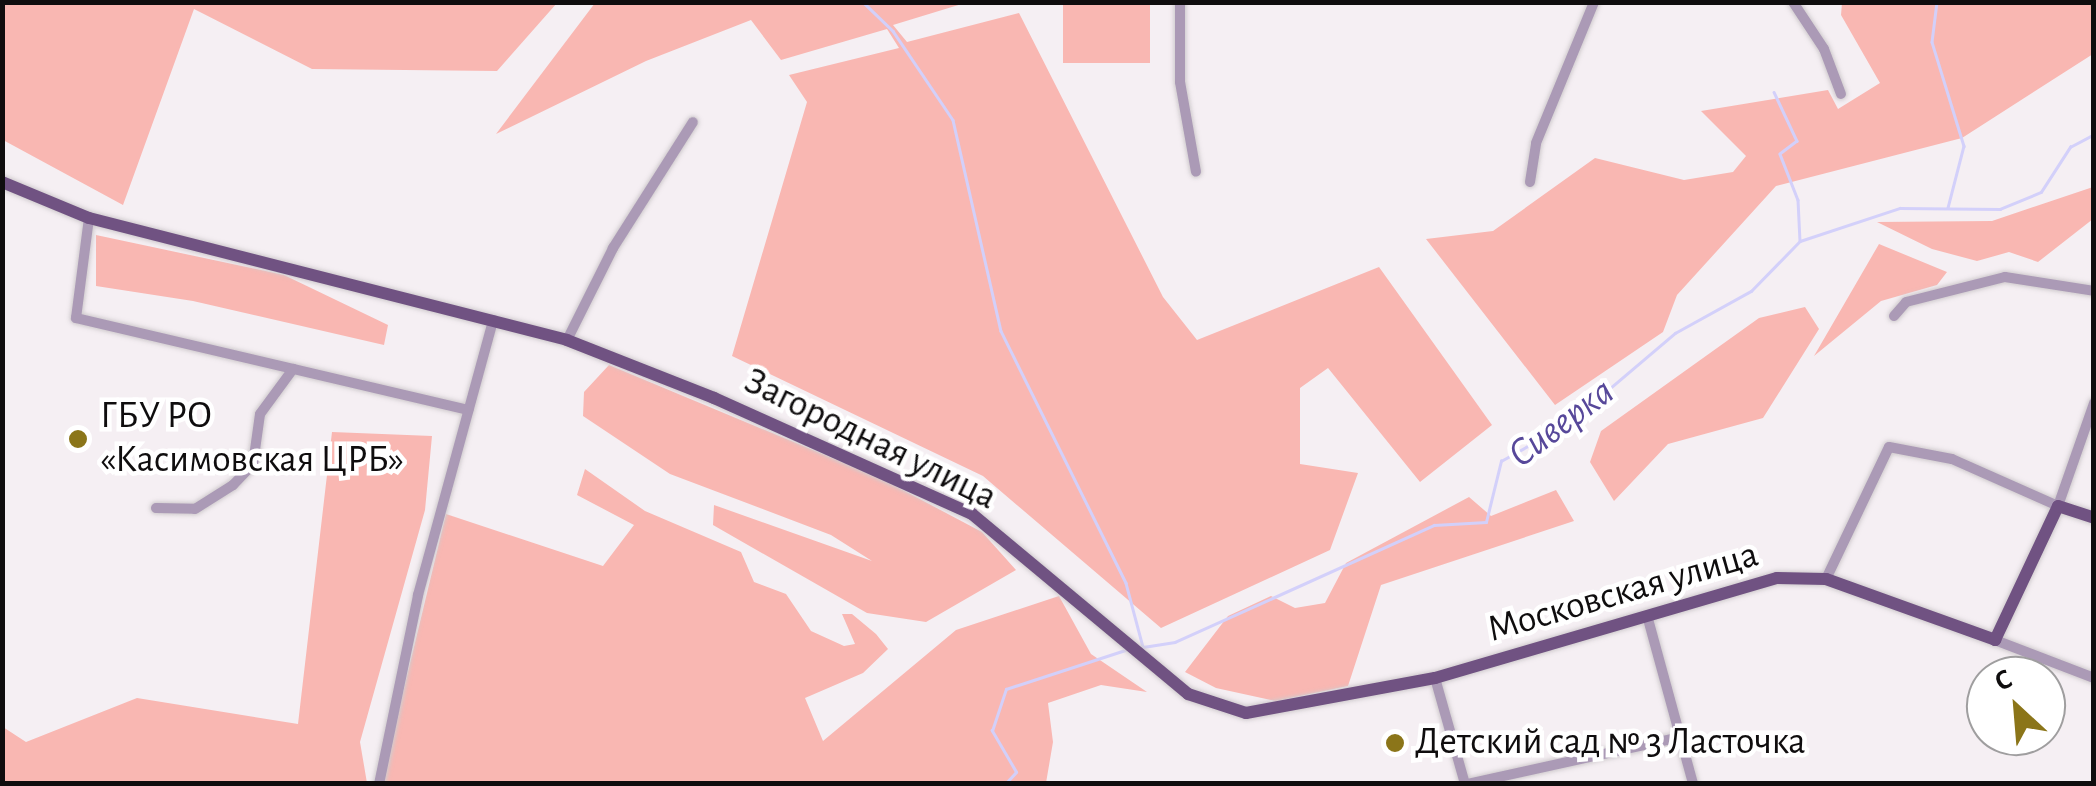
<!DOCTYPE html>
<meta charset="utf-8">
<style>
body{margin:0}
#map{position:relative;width:2096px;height:786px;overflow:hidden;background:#f5eff3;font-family:"Alegreya Sans",sans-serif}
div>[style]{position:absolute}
.green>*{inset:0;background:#f9b7b2;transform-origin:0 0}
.stream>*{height:2.5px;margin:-1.25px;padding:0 1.25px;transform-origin:1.25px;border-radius:1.25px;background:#d3d0fa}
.roads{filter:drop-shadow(0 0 2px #d0cbce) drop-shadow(0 0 2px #d0cbce)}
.minor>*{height:10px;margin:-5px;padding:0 5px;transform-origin:5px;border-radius:5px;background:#ab9ab6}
.major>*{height:12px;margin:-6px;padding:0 6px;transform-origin:6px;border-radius:6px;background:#705282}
.dots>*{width:28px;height:28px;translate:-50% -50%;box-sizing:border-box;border:5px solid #fff;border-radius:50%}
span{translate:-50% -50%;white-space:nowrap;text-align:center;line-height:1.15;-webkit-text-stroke:9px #fff;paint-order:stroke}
.poi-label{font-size:38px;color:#0f0d0e}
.left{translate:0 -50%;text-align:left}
.street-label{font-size:38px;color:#0f0d0e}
.water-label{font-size:40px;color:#57489a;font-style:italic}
.frame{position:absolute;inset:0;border:5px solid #0f0d0e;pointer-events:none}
.north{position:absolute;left:1966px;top:656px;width:100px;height:100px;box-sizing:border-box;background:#fff;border:2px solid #9f9e9f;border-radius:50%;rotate:334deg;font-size:28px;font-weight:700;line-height:40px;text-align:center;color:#0f0d0e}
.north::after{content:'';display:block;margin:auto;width:35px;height:45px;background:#8b7519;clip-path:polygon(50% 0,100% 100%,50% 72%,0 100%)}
</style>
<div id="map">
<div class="green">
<i style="clip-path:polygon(2px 3px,3px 2px,557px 3px,497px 71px,312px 69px,194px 9px,123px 205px,3px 140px)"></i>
<i style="clip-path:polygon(595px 3px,965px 3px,893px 25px,907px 42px,1019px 13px,1163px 297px,1197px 340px,1379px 267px,1492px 425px,1420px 482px,1328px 368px,1300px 388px,1300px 464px,1358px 473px,1330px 550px,1161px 628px,983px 476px,732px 356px,807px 102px,789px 75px,899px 48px,887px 29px,781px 60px,751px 20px,646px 61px,496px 134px)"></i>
<i style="left:1063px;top:3px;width:87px;height:60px"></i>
<i style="clip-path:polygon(1842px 3px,2093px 3px,2093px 54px,1962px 138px,1776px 186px,1677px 295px,1663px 332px,1555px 405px,1426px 239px,1493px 231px,1595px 158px,1684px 180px,1733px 172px,1746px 156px,1701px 111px,1828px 90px,1838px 109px,1880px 83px,1841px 15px)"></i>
<i style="clip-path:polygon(2093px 187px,2093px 219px,2038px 262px,2009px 252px,1977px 261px,1932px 249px,1877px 222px,1992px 221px)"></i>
<i style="clip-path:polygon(96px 235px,284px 275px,388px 325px,384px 345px,193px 301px,96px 286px)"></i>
<i style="clip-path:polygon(1879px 244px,1947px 272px,1937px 285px,1881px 301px,1814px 356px)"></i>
<i style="clip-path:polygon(1805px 307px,1819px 329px,1763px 418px,1668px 444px,1614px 501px,1590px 462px,1601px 431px,1759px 318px)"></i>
<i style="clip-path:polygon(609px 365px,880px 478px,982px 532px,1016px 570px,926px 622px,867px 613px,713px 525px,714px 505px,872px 561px,831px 535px,670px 474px,583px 416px,584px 392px)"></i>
<i style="clip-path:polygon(332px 432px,432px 436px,425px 510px,360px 742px,367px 783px,3px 783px,3px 727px,26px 742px,137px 698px,298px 724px)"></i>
<i style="clip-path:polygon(585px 469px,645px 511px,741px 552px,754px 582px,786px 594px,811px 631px,844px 646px,855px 644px,842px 614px,852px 614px,876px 634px,888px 649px,863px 673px,805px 698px,823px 741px,956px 630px,1059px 596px,1091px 654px,1147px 692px,1101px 685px,1048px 703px,1053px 742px,1046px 783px,381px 784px,446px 514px,603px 566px,634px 525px,577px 495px)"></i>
<i style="clip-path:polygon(1556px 490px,1574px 521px,1381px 585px,1348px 686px,1276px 701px,1216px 688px,1185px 672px,1228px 616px,1271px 596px,1295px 608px,1325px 603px,1346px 563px,1469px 497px,1491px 516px)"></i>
</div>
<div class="stream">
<i style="left:863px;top:2px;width:42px;rotate:44deg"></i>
<i style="left:893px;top:31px;width:107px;rotate:56deg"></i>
<i style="left:953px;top:120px;width:216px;rotate:77.2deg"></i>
<i style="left:1001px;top:331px;width:281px;rotate:63.6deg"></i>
<i style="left:1126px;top:583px;width:66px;rotate:75.1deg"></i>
<i style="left:1937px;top:2px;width:40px;rotate:97.1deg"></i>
<i style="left:1932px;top:42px;width:109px;rotate:72.9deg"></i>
<i style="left:1964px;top:146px;width:64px;rotate:104.5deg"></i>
<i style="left:1774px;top:92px;width:54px;rotate:64.9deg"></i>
<i style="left:1797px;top:141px;width:21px;rotate:143deg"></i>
<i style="left:1780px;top:154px;width:49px;rotate:68.6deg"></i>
<i style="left:1798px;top:200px;width:41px;rotate:87.2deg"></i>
<i style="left:1143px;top:647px;width:32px;rotate:-9deg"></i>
<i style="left:1175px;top:642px;width:284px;rotate:-24.3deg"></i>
<i style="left:1434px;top:525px;width:52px;rotate:-3.3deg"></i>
<i style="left:1486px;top:522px;width:63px;rotate:-76.2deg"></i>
<i style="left:1501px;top:461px;width:78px;rotate:-29.2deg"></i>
<i style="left:1569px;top:423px;width:139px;rotate:-40.3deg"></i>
<i style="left:1675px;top:333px;width:87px;rotate:-28.9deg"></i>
<i style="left:1751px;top:291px;width:70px;rotate:-45.6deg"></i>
<i style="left:1800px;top:241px;width:105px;rotate:-18.3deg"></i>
<i style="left:1900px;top:208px;width:100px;rotate:0.6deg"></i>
<i style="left:2000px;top:209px;width:44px;rotate:-22.5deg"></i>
<i style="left:2041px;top:192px;width:54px;rotate:-57.2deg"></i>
<i style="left:2070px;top:147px;width:27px;rotate:-28deg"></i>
<i style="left:1005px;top:784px;width:16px;rotate:-47deg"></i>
<i style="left:1016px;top:772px;width:48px;rotate:-120.3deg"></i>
<i style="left:992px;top:731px;width:44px;rotate:-71.6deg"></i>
<i style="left:1006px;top:689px;width:125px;rotate:-18.1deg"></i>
</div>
<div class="roads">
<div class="minor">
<i style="left:1180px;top:2px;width:80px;rotate:90deg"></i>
<i style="left:1180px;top:82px;width:91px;rotate:79.9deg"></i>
<i style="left:1793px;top:2px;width:56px;rotate:56.6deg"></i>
<i style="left:1824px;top:49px;width:48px;rotate:69.3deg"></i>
<i style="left:1530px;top:182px;width:39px;rotate:-81deg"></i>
<i style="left:1536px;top:143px;width:152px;rotate:-67.6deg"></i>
<i style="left:89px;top:218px;width:101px;rotate:97.4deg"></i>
<i style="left:76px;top:318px;width:403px;rotate:13.2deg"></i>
<i style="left:1894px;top:316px;width:18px;rotate:-49deg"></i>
<i style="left:1906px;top:302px;width:102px;rotate:-14.2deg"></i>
<i style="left:2005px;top:277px;width:90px;rotate:8.9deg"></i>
<i style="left:567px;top:340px;width:103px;rotate:-63.4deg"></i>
<i style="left:613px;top:248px;width:149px;rotate:-57.6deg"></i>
<i style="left:156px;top:508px;width:39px;rotate:1deg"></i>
<i style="left:195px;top:509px;width:45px;rotate:-32.3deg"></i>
<i style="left:233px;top:485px;width:29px;rotate:-46deg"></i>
<i style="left:253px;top:464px;width:50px;rotate:-82deg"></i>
<i style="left:260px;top:414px;width:56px;rotate:-53.7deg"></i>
<i style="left:1826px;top:579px;width:146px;rotate:-64.5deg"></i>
<i style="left:1889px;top:447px;width:64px;rotate:10.8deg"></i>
<i style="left:1952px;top:459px;width:116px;rotate:23.9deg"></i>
<i style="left:2058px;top:506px;width:109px;rotate:-70.7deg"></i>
<i style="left:1648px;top:619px;width:171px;rotate:74.7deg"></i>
<i style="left:1995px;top:640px;width:106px;rotate:21deg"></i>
<i style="left:1435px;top:678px;width:110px;rotate:74.2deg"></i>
<i style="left:379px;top:784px;width:193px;rotate:-78.3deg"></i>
<i style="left:418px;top:595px;width:285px;rotate:-74.7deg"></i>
<i style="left:1467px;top:784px;width:219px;rotate:-12.4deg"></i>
</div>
<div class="major">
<i style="left:2px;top:182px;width:94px;rotate:22.5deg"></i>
<i style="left:89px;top:218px;width:493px;rotate:14.3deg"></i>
<i style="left:567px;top:340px;width:158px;rotate:21.5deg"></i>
<i style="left:714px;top:398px;width:283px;rotate:24.2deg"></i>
<i style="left:972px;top:514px;width:281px;rotate:39.8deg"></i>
<i style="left:1188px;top:694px;width:61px;rotate:18.1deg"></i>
<i style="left:1246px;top:713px;width:192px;rotate:-10.5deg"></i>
<i style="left:1435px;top:678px;width:356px;rotate:-16.3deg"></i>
<i style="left:1777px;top:578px;width:49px;rotate:1.2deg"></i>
<i style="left:1826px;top:579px;width:180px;rotate:19.8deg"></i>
<i style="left:1995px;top:640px;width:148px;rotate:-64.8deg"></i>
<i style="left:2058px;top:506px;width:38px;rotate:18deg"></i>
</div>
</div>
<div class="dots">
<i style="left:78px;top:439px;background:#8b7519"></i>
<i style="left:1395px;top:743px;background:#8b7519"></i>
</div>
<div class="poi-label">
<span class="left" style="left:100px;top:439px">ГБУ РО<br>«Касимовская ЦРБ»</span>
<span class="left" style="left:1415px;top:743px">Детский сад № 3 Ласточка</span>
</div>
<div class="street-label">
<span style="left:870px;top:440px;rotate:26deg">Загородная улица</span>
<span style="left:1623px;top:593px;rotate:-16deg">Московская улица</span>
</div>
<div class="water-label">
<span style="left:1561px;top:423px;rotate:-37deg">Сиверка</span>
</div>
<div class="frame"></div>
<div class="north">С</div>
</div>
